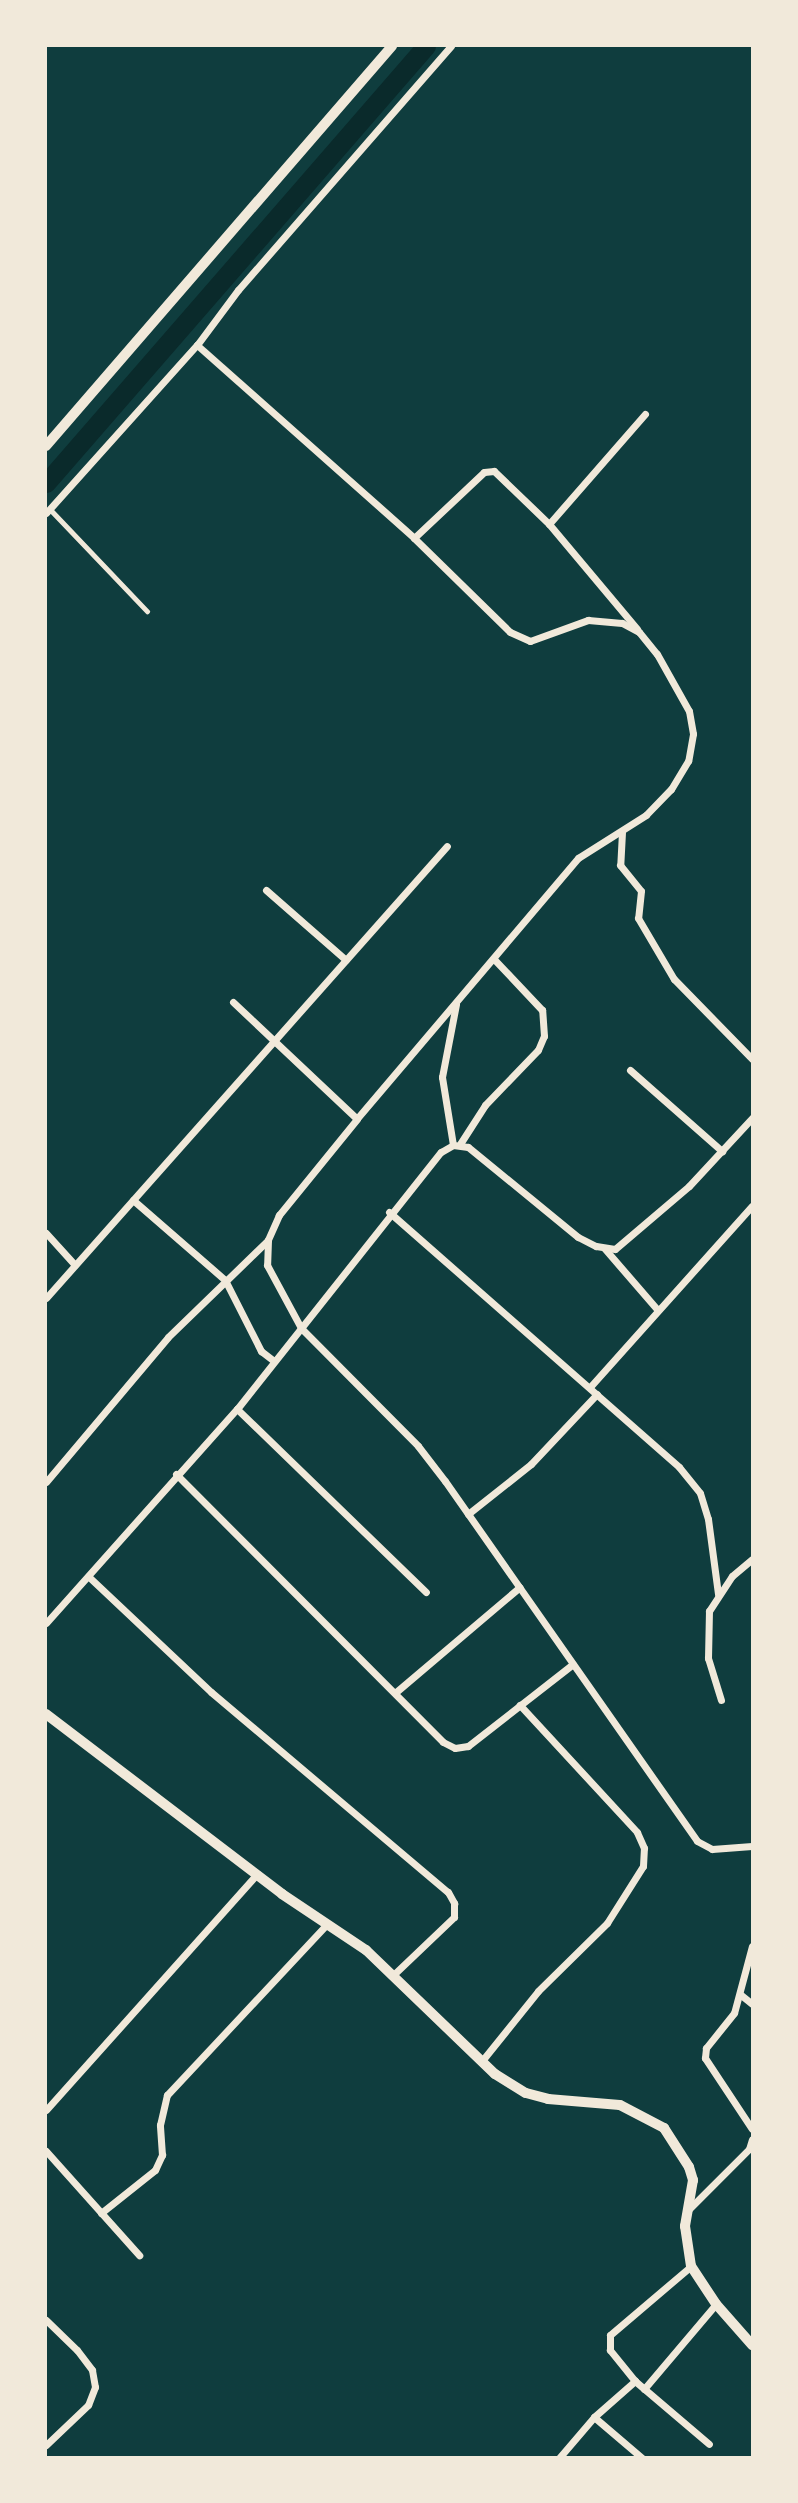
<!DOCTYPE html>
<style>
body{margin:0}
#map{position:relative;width:798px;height:2503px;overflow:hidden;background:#0f3d3e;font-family:"Titillium Web",sans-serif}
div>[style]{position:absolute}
.canal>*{height:19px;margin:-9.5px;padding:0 9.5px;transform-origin:9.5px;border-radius:9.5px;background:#0a2a2b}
.service>*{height:4.5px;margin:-2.25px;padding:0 2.25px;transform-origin:2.25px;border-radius:2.25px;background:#f1e9da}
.minor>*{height:7px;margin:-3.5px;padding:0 3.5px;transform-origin:3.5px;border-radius:3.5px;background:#f1e9da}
.tertiary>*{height:10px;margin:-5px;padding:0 5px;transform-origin:5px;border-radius:5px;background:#f1e9da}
span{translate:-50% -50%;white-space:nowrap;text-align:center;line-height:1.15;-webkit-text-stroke:7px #f1e9da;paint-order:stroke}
.frame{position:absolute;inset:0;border:47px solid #f1e9da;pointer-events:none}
</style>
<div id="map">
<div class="canal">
<i style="left:46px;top:483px;width:579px;rotate:-48.99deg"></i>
</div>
<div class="service">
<i style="left:50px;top:509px;width:141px;rotate:46.4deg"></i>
</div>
<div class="minor">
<i style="left:197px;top:345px;width:290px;rotate:41.6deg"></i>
<i style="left:414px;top:538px;width:134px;rotate:44.4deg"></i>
<i style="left:510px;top:632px;width:22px;rotate:24deg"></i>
<i style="left:530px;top:641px;width:62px;rotate:-19.9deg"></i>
<i style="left:588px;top:620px;width:34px;rotate:5deg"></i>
<i style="left:622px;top:623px;width:19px;rotate:28deg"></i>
<i style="left:639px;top:632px;width:28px;rotate:51deg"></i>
<i style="left:657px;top:654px;width:65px;rotate:60.7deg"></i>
<i style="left:689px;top:711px;width:23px;rotate:80deg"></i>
<i style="left:693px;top:734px;width:27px;rotate:100deg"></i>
<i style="left:688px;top:761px;width:33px;rotate:121deg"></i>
<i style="left:671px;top:789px;width:36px;rotate:134deg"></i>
<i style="left:646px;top:815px;width:80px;rotate:147.7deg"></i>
<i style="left:578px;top:858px;width:342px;rotate:130.3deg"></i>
<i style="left:357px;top:1119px;width:124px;rotate:129.1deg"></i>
<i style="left:279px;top:1215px;width:27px;rotate:114deg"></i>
<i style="left:268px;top:1240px;width:25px;rotate:92deg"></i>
<i style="left:267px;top:1265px;width:72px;rotate:61.6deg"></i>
<i style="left:301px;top:1328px;width:166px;rotate:45.2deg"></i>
<i style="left:418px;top:1446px;width:44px;rotate:52.4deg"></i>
<i style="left:445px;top:1481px;width:439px;rotate:55deg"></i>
<i style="left:697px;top:1841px;width:17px;rotate:28deg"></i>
<i style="left:712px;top:1849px;width:40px;rotate:-4.3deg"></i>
<i style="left:46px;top:513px;width:226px;rotate:-48.1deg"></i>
<i style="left:197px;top:345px;width:69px;rotate:-53.3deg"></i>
<i style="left:238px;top:290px;width:324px;rotate:-48.9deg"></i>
<i style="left:549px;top:524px;width:146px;rotate:-48.9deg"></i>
<i style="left:414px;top:538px;width:96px;rotate:-43.3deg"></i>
<i style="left:484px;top:472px;width:10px;rotate:-6deg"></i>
<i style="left:494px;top:471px;width:76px;rotate:43.9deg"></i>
<i style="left:549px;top:524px;width:137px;rotate:50deg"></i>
<i style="left:622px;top:832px;width:33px;rotate:93deg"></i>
<i style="left:620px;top:865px;width:33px;rotate:51deg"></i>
<i style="left:641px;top:891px;width:27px;rotate:96deg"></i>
<i style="left:638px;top:918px;width:71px;rotate:59.5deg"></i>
<i style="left:674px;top:979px;width:112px;rotate:45.7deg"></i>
<i style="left:266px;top:890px;width:106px;rotate:41.2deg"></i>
<i style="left:233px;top:1002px;width:170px;rotate:43.3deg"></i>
<i style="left:630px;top:1070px;width:123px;rotate:41.4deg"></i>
<i style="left:460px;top:1144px;width:46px;rotate:-57.3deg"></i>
<i style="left:485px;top:1105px;width:76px;rotate:-46.1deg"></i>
<i style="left:538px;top:1050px;width:15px;rotate:-67deg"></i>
<i style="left:544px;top:1036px;width:26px;rotate:-94deg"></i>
<i style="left:542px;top:1010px;width:70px;rotate:-133.3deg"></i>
<i style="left:453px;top:1145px;width:69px;rotate:-99.2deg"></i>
<i style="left:442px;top:1077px;width:74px;rotate:-79.1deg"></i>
<i style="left:133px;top:1200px;width:122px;rotate:41deg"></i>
<i style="left:225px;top:1280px;width:80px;rotate:63.1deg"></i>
<i style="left:261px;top:1351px;width:16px;rotate:38deg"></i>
<i style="left:389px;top:1212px;width:386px;rotate:41.3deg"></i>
<i style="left:679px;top:1467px;width:33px;rotate:51deg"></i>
<i style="left:700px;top:1493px;width:27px;rotate:73deg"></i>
<i style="left:708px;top:1519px;width:76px;rotate:82.4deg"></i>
<i style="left:46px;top:1233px;width:43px;rotate:47.8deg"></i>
<i style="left:605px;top:1249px;width:78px;rotate:49.2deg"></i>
<i style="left:46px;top:1298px;width:604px;rotate:-48.42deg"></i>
<i style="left:590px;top:1387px;width:243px;rotate:-48.2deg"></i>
<i style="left:237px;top:1409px;width:263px;rotate:44.1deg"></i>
<i style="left:176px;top:1474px;width:378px;rotate:45.1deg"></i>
<i style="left:443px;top:1742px;width:13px;rotate:27deg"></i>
<i style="left:455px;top:1748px;width:13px;rotate:-9deg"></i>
<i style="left:468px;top:1746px;width:133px;rotate:-38deg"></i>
<i style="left:46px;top:1482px;width:189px;rotate:-49.9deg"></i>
<i style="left:168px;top:1337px;width:139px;rotate:-44.1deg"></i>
<i style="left:468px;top:1514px;width:80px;rotate:-38.4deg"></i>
<i style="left:531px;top:1464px;width:96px;rotate:-46.7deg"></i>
<i style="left:89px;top:1577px;width:168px;rotate:43.3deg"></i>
<i style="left:211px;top:1692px;width:310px;rotate:40.2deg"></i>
<i style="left:448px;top:1892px;width:13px;rotate:61deg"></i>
<i style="left:454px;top:1903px;width:14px;rotate:90deg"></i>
<i style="left:454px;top:1917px;width:84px;rotate:136.4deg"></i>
<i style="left:46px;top:1623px;width:287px;rotate:-48.3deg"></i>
<i style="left:237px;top:1409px;width:328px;rotate:-51.6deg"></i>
<i style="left:441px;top:1152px;width:14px;rotate:-30deg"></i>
<i style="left:453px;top:1145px;width:15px;rotate:8deg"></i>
<i style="left:468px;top:1147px;width:142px;rotate:39.3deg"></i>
<i style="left:578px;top:1237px;width:20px;rotate:27deg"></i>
<i style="left:596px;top:1246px;width:19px;rotate:9deg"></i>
<i style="left:615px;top:1249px;width:97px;rotate:-40.4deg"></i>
<i style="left:689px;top:1186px;width:93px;rotate:-47.2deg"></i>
<i style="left:396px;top:1692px;width:162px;rotate:-40.3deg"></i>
<i style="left:721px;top:1700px;width:44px;rotate:-107.2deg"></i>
<i style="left:708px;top:1658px;width:47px;rotate:-88.8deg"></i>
<i style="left:709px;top:1611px;width:42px;rotate:-56.7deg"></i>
<i style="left:732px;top:1576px;width:26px;rotate:-40deg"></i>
<i style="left:752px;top:1946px;width:69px;rotate:105deg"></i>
<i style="left:734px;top:2013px;width:45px;rotate:128.7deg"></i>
<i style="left:706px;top:2048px;width:10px;rotate:96deg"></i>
<i style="left:705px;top:2058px;width:85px;rotate:56.5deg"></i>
<i style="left:741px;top:1995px;width:14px;rotate:39deg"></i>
<i style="left:481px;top:2062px;width:91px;rotate:-51.2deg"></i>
<i style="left:538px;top:1991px;width:97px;rotate:-44.6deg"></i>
<i style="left:607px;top:1923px;width:67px;rotate:-57.7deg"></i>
<i style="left:643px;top:1866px;width:18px;rotate:-87deg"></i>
<i style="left:644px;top:1848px;width:17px;rotate:-114deg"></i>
<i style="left:637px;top:1832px;width:173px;rotate:-132.7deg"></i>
<i style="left:46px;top:2110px;width:317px;rotate:-48.2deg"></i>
<i style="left:46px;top:2151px;width:140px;rotate:48.2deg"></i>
<i style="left:689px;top:2209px;width:85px;rotate:-45deg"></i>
<i style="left:749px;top:2149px;width:10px;rotate:-73deg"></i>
<i style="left:101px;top:2213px;width:69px;rotate:-38.5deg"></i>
<i style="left:155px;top:2170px;width:17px;rotate:-65deg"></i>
<i style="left:162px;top:2155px;width:30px;rotate:-94deg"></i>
<i style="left:160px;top:2125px;width:31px;rotate:-77deg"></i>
<i style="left:167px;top:2095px;width:233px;rotate:-46.9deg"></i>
<i style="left:46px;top:2320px;width:43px;rotate:44.1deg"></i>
<i style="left:77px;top:2350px;width:25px;rotate:53deg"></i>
<i style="left:92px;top:2370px;width:17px;rotate:80deg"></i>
<i style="left:95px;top:2387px;width:19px;rotate:111deg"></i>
<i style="left:88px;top:2405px;width:58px;rotate:136.4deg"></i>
<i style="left:635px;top:2381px;width:40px;rotate:-129deg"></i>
<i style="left:610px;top:2350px;width:15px;rotate:-90deg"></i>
<i style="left:610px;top:2335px;width:106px;rotate:-40.4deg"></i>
<i style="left:644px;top:2389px;width:111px;rotate:-49.7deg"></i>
<i style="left:594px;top:2417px;width:63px;rotate:40.5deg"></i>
<i style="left:559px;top:2458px;width:54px;rotate:-49.5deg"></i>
<i style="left:594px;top:2417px;width:55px;rotate:-41.3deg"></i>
<i style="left:635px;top:2381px;width:97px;rotate:40.4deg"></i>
</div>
<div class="tertiary">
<i style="left:46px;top:446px;width:529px;rotate:-49.14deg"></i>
<i style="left:46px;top:1714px;width:297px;rotate:37.3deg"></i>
<i style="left:282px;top:1894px;width:101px;rotate:33.7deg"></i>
<i style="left:366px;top:1950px;width:179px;rotate:43.9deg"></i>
<i style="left:495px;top:2074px;width:36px;rotate:32deg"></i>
<i style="left:526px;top:2093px;width:23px;rotate:15deg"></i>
<i style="left:548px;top:2099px;width:72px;rotate:4.8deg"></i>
<i style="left:620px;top:2105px;width:50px;rotate:27.6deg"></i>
<i style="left:664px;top:2128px;width:46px;rotate:57.3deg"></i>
<i style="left:689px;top:2167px;width:14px;rotate:73deg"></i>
<i style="left:693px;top:2180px;width:47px;rotate:99.9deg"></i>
<i style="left:685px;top:2226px;width:40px;rotate:81.5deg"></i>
<i style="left:691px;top:2266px;width:45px;rotate:56.7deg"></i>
<i style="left:716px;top:2304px;width:55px;rotate:48.7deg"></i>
</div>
<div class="frame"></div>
</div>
